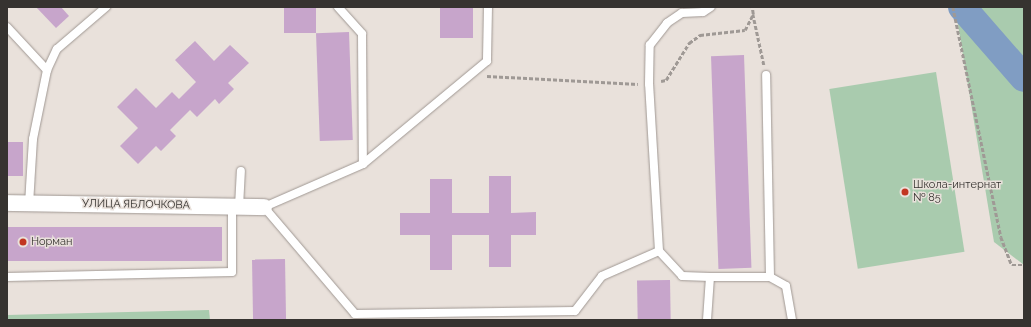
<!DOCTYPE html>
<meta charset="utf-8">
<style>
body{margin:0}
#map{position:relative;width:1031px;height:327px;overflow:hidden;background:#e9e1db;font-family:Raleway,sans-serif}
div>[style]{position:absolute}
.green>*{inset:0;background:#a9cbae;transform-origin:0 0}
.river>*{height:28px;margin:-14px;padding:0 14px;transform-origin:14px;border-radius:14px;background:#809dc3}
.building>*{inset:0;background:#c7a5cb;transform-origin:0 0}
.path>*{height:2.5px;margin-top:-1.25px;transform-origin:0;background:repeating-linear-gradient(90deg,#9f9995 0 4px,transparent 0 6px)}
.roads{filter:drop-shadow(0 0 1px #a09893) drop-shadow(0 0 1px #a09893)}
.lane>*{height:8px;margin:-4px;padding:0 4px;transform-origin:4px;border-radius:4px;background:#fff}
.street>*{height:16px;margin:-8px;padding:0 8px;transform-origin:8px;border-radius:8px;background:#fff}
.dots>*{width:11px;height:11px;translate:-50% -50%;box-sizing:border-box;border:2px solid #e9e1db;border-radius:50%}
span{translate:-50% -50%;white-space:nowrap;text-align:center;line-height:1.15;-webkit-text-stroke:3px #e9e1db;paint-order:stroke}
.poi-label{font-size:11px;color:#363330}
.left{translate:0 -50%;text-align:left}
.street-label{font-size:11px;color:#363330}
.frame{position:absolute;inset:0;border:8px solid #363330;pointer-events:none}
</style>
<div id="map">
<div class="green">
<i style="clip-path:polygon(955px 7px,1024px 7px,1024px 265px,994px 242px)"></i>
<i style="left:936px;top:72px;width:182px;height:108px;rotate:81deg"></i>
<i style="clip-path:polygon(209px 310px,210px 320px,7px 320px,7px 315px)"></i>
</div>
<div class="river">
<i style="left:962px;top:7px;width:94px;rotate:48.9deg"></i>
</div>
<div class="building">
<i style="clip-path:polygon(36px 7px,61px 7px,69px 16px,56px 28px)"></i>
<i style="left:284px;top:7px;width:32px;height:26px"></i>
<i style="left:440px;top:7px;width:33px;height:31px"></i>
<i style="left:349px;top:32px;width:108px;height:33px;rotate:88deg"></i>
<i style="clip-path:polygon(195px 41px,214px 61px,230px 45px,249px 63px,228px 83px,234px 89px,219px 104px,215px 99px,197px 117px,190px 110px,170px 130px,176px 136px,161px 151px,156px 146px,138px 164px,120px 146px,138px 128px,117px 107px,136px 88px,156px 108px,172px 92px,179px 99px,196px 82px,175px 60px)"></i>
<i style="left:744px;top:55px;width:213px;height:33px;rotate:88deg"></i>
<i style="left:7px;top:142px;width:16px;height:34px"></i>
<i style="clip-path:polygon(489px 176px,511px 176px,511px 213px,536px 212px,536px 235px,511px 235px,511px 267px,489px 267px,489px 235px,452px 235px,452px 270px,430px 270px,430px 235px,400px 235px,400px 213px,430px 213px,430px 179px,452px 179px,452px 213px,489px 213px)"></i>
<i style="left:222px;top:227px;width:34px;height:215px;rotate:90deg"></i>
<i style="left:285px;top:259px;width:61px;height:33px;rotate:89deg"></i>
<i style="left:670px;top:280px;width:40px;height:33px;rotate:89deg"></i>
</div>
<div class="path">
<i style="left:953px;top:7px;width:235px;rotate:78.2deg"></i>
<i style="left:1001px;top:237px;width:30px;rotate:69deg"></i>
<i style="left:1012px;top:265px;width:12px"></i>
<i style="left:753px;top:14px;width:52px;rotate:77.8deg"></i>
<i style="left:487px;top:76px;width:151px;rotate:3deg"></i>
<i style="left:661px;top:81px;width:5px;rotate:-11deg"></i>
<i style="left:666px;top:80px;width:44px;rotate:-58.1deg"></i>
<i style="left:689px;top:43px;width:14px;rotate:-36deg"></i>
<i style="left:700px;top:35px;width:45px;rotate:-6.3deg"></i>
<i style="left:745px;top:30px;width:18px;rotate:-63deg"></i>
<i style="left:753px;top:14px;width:7px;rotate:-98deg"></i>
</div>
<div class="roads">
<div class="lane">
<i style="left:338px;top:7px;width:36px;rotate:48deg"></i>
<i style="left:362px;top:34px;width:130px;rotate:89.6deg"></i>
<i style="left:488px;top:7px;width:54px;rotate:91.1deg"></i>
<i style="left:487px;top:61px;width:161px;rotate:140.3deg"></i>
<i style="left:363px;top:164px;width:108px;rotate:156.5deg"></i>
<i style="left:264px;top:207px;width:140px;rotate:49.6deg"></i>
<i style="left:355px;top:314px;width:220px;rotate:-0.8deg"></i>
<i style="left:575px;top:311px;width:44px;rotate:-52.4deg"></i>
<i style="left:602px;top:276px;width:62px;rotate:-23.7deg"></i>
<i style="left:659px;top:251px;width:167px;rotate:-93.4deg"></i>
<i style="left:649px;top:84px;width:39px;rotate:-89deg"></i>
<i style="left:650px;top:45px;width:28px;rotate:-52deg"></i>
<i style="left:667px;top:23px;width:18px;rotate:-34deg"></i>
<i style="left:682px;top:13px;width:21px;rotate:-3deg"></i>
<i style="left:703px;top:12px;width:9px;rotate:-32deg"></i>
<i style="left:7px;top:27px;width:59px;rotate:47.1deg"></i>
<i style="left:29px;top:204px;width:65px;rotate:-86.5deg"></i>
<i style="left:33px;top:139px;width:70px;rotate:-78.5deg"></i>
<i style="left:47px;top:70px;width:23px;rotate:-65deg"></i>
<i style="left:57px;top:49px;width:65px;rotate:-40.6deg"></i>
<i style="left:239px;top:207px;width:36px;rotate:-87deg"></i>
<i style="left:659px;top:251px;width:34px;rotate:47deg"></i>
<i style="left:682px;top:276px;width:28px;rotate:2deg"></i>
<i style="left:710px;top:277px;width:43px;rotate:94deg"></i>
<i style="left:7px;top:277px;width:225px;rotate:-1.3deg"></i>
<i style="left:232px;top:272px;width:65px;rotate:-90deg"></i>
<i style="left:710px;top:277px;width:60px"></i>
<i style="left:770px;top:277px;width:202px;rotate:-91.1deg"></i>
<i style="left:770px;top:277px;width:18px;rotate:29deg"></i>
<i style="left:786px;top:286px;width:35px;rotate:80deg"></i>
</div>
<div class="street">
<i style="left:7px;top:203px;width:257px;rotate:0.9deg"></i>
</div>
</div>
<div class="dots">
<i style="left:905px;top:192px;background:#c23622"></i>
<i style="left:23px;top:242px;background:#c23622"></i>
</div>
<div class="poi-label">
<span class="left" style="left:913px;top:192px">Школа-интернат<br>№ 85</span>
<span class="left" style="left:31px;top:242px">Норман</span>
</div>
<div class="street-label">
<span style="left:136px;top:205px;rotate:1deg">УЛИЦА ЯБЛОЧКОВА</span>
</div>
<div class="frame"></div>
</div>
